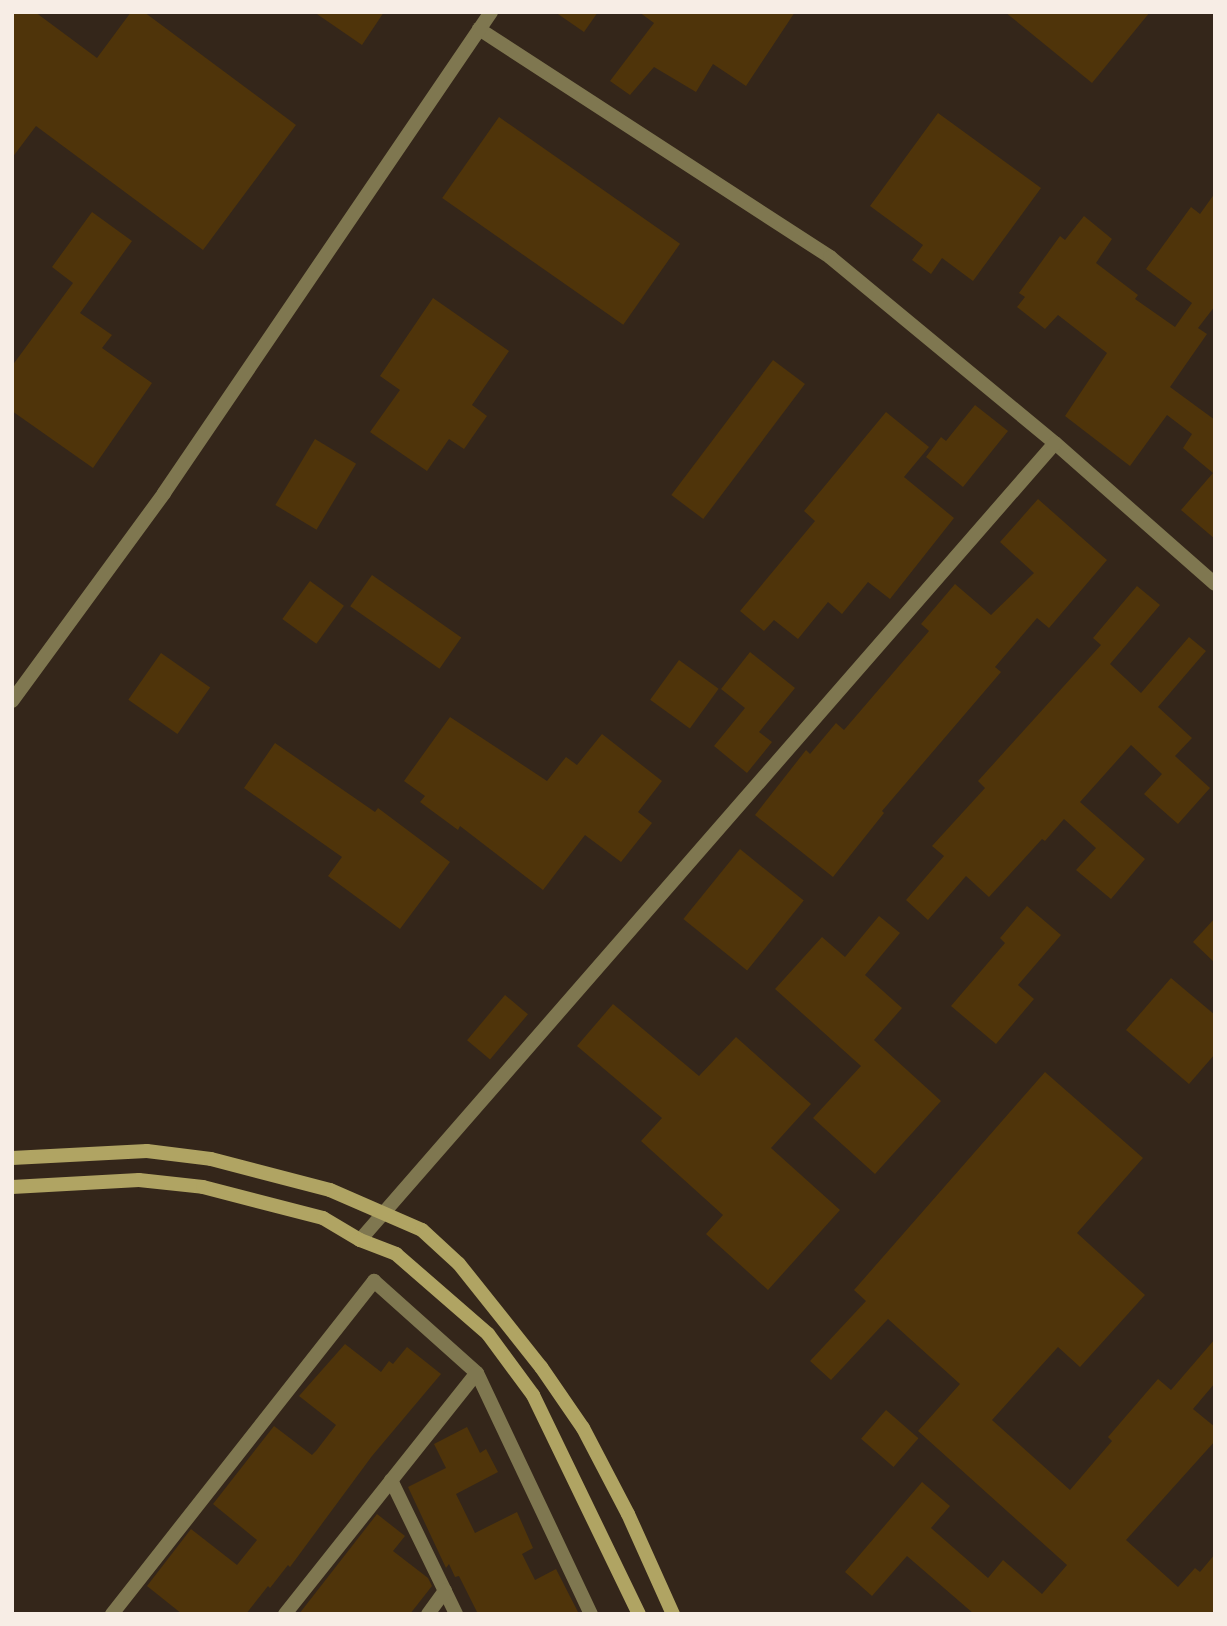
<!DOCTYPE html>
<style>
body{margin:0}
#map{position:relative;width:1227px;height:1626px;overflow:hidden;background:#34261a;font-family:Poppins,sans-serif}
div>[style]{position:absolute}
.building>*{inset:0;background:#4f340a;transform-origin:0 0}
.street>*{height:14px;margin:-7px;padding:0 7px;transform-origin:7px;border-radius:7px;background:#7f7750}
.secondary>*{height:14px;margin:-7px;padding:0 7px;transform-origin:7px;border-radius:7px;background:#b0a463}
span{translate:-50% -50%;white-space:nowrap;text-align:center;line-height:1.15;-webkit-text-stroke:6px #34261a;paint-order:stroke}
.frame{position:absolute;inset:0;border:14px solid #f7ede5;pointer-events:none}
</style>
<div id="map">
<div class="building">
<i style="clip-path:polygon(12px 12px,35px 12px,97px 58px,131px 12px,144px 12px,296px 125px,203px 250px,36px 126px,12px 158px)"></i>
<i style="clip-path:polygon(314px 12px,384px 12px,362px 45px)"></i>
<i style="clip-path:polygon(555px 12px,598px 12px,584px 32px)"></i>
<i style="clip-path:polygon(639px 12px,795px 12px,746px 86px,713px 64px,696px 92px,654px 67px,630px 95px,610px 81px,654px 23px)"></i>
<i style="clip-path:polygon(1005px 12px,1150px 12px,1092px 83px)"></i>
<i style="clip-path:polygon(938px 113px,1041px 188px,973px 281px,942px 258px,931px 274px,912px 260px,923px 245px,870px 206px)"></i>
<i style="left:499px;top:117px;width:221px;height:99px;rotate:35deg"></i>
<i style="clip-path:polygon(1215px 193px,1215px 306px,1198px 328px,1207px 334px,1170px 387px,1215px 420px,1215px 539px,1181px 510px,1213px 473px,1183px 448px,1192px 434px,1167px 415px,1130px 466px,1065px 416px,1107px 353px,1058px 315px,1045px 329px,1017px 307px,1025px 297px,1019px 293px,1060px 236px,1065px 240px,1084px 216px,1112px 239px,1096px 263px,1138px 295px,1135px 299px,1175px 327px,1192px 303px,1146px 269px,1191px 207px,1200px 214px)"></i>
<i style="clip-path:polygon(92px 212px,132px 241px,80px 313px,112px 335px,102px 348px,152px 383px,93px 468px,12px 411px,12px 366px,73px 283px,52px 267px)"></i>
<i style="clip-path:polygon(433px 298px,509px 351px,472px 405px,487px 416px,464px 449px,449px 439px,427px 471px,370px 432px,400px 390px,380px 376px)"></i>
<i style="left:773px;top:360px;width:40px;height:169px;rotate:37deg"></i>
<i style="clip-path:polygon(975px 405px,1008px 431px,963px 487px,926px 457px,941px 437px,946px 441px)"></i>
<i style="clip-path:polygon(886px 412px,929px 447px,904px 477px,954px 518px,890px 599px,868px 582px,842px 614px,828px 602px,798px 639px,774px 620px,764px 631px,740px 611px,815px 521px,804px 511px)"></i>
<i style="left:315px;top:439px;width:48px;height:77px;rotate:31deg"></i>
<i style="clip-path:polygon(1038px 499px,1107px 560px,1049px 628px,1037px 618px,995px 667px,1001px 672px,882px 811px,884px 813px,833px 877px,755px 815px,806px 750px,810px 754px,836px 723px,844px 730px,929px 631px,921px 624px,955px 584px,991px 615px,1034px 573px,1000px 542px)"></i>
<i style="left:372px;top:575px;width:109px;height:38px;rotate:35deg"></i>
<i style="left:310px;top:581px;width:42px;height:47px;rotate:36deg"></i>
<i style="clip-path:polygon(1137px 586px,1160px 605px,1110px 664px,1141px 693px,1189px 637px,1206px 651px,1158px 707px,1192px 738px,1175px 756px,1210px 788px,1178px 824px,1144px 794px,1162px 774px,1131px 745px,1080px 802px,1145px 859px,1111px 899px,1076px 870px,1096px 848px,1064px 819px,1045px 841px,1042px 839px,989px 897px,966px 876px,928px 920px,906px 900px,944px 856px,932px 846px,985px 788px,978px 781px,1101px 645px,1093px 638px)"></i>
<i style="clip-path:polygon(750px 652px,795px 688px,759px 732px,772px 742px,747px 773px,714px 746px,745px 708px,721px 689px)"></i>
<i style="left:161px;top:653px;width:60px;height:57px;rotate:35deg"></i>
<i style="left:679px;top:660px;width:49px;height:49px;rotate:36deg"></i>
<i style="clip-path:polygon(450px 717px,547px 781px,566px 757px,577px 765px,602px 734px,662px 781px,638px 812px,652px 823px,621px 862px,585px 835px,543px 890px,460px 826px,458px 830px,420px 802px,425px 796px,404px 781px)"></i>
<i style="clip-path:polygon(275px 743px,375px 812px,378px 808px,450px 862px,400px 929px,328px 876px,342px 857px,244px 788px)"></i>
<i style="left:740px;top:849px;width:82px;height:90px;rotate:39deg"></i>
<i style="clip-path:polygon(1027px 906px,1061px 935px,1018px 985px,1034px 999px,996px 1044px,951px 1006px,1005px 943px,1000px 938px)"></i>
<i style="clip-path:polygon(879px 916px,900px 933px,865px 975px,902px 1008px,874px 1040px,941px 1101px,875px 1174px,813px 1118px,861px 1066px,775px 989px,822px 937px,845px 957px)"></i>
<i style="clip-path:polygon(1215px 918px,1215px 963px,1193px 942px)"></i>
<i style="clip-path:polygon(1171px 978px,1215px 1015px,1215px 1054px,1189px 1084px,1126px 1030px)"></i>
<i style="left:505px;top:995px;width:30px;height:59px;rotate:40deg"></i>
<i style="clip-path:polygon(613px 1004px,699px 1076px,736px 1037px,811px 1104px,771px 1148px,840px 1210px,768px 1290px,706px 1234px,723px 1215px,641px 1141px,662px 1118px,577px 1046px)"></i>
<i style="clip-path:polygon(1045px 1072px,1143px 1158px,1077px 1233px,1145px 1295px,1080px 1367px,1058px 1347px,992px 1420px,1070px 1490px,1112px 1441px,1108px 1437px,1158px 1379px,1171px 1390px,1215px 1339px,1215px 1383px,1193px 1409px,1215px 1427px,1215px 1441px,1126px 1540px,1178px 1587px,1195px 1568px,1200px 1572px,1215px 1554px,1215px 1614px,974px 1614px,907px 1556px,872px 1596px,845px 1572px,922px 1482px,950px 1506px,931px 1528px,988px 1578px,1003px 1560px,1042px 1594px,1067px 1565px,918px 1431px,960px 1384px,888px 1319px,831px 1380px,810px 1361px,866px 1301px,854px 1290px)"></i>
<i style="clip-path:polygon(345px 1344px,381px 1372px,389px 1361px,393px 1364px,407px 1347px,441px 1374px,372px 1456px,290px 1567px,288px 1565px,270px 1588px,268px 1586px,246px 1614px,182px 1614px,147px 1586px,191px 1529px,237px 1565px,257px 1540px,213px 1504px,274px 1426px,312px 1455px,316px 1451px,336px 1425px,299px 1396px)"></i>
<i style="left:886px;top:1410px;width:43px;height:38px;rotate:41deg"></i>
<i style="clip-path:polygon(467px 1427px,480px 1453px,486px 1449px,498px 1472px,456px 1494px,475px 1533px,517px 1512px,533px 1548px,522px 1554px,535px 1580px,556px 1569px,579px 1614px,478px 1614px,459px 1576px,455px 1577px,449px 1564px,446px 1568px,408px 1487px,446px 1468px,434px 1444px)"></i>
<i style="clip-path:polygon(377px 1514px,405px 1536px,393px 1551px,428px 1578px,432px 1586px,410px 1614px,299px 1614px)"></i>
</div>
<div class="street">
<i style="left:479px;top:29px;width:419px;rotate:33deg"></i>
<i style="left:830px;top:257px;width:292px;rotate:39.6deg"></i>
<i style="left:1055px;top:443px;width:213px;rotate:41.4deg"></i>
<i style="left:12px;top:701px;width:258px;rotate:-53.8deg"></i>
<i style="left:164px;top:493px;width:582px;rotate:-55.79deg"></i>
<i style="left:360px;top:1240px;width:1057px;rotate:-48.91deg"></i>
<i style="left:391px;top:1480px;width:149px;rotate:64.1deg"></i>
<i style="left:112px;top:1614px;width:424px;rotate:-51.8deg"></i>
<i style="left:374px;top:1281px;width:138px;rotate:41.8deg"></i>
<i style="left:477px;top:1373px;width:267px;rotate:64.7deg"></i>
<i style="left:285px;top:1614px;width:308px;rotate:-51.5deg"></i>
<i style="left:428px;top:1614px;width:29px;rotate:-54deg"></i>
</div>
<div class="secondary">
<i style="left:12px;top:1158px;width:135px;rotate:-3deg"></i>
<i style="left:147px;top:1151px;width:64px;rotate:7.1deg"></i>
<i style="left:211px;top:1159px;width:123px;rotate:14.6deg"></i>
<i style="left:330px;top:1190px;width:100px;rotate:23.5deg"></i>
<i style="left:422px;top:1230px;width:50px;rotate:42.6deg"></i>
<i style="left:459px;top:1264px;width:132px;rotate:51.5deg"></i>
<i style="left:541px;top:1367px;width:74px;rotate:55.5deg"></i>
<i style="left:583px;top:1428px;width:97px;rotate:62.4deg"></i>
<i style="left:628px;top:1514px;width:110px;rotate:65.8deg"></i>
<i style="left:12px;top:1187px;width:127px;rotate:-3.2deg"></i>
<i style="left:139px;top:1180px;width:64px;rotate:6.2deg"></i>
<i style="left:203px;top:1187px;width:124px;rotate:14.5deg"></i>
<i style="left:323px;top:1218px;width:43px;rotate:30.7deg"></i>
<i style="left:360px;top:1240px;width:39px;rotate:21deg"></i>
<i style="left:396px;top:1254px;width:122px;rotate:41deg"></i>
<i style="left:488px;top:1334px;width:76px;rotate:53.6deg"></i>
<i style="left:533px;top:1395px;width:243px;rotate:64.2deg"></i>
</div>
<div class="frame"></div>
</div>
